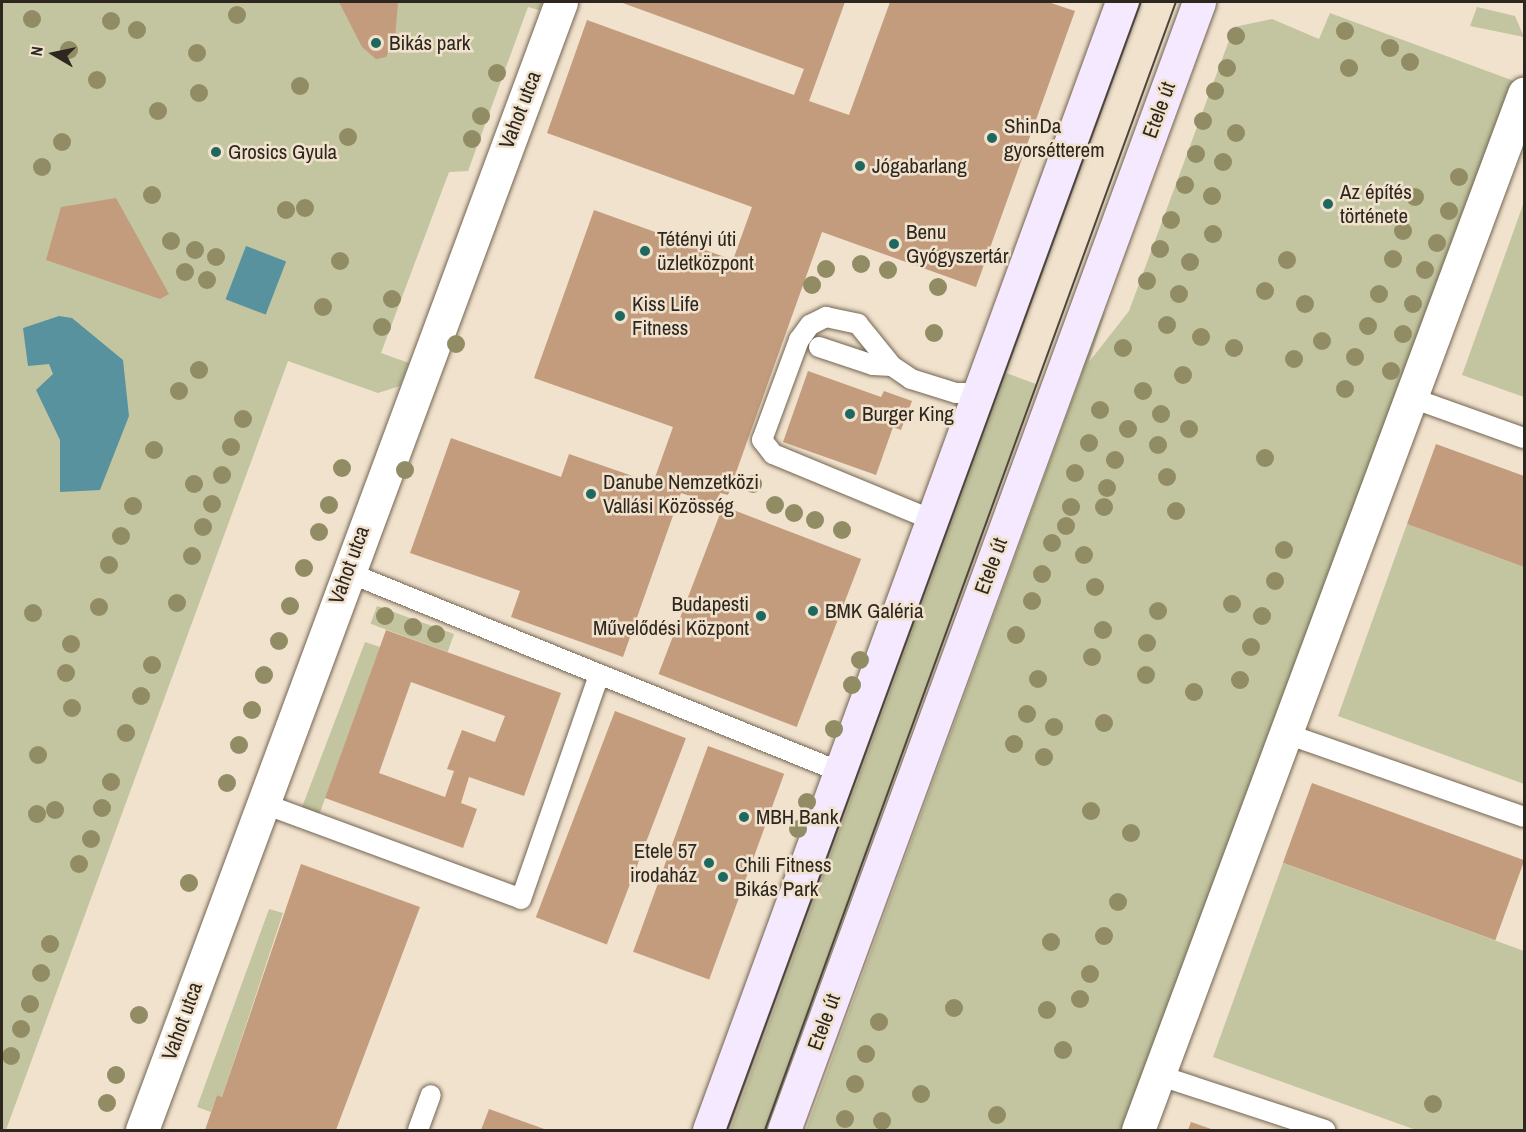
<!DOCTYPE html>
<meta charset="utf-8">
<style>
body{margin:0}
#map{position:relative;width:1526px;height:1132px;overflow:hidden;background:#f1e2cd;font-family:"Archivo Narrow",sans-serif}
div>[style]{position:absolute}
.green>*{inset:0;background:#c2c59f;transform-origin:0 0}
.water>*{inset:0;background:#58929e;transform-origin:0 0}
.building>*{inset:0;background:#c29c7c;transform-origin:0 0}
.roads{filter:drop-shadow(0 0 2px #726552) drop-shadow(0 0 2px #726552)}
.lane>*{height:20px;margin:-10px;padding:0 10px;transform-origin:10px;border-radius:10px;background:#fff}
.street>*{height:33px;margin:-16.5px;padding:0 16.5px;transform-origin:16.5px;border-radius:16.5px;background:#fff}
.secondary>*{height:33px;margin:-16.5px;padding:0 16.5px;transform-origin:16.5px;border-radius:16.5px;background:#f4e9fe}
.tram>*{height:1.5px;margin:-0.75px;padding:0 0.75px;transform-origin:0.75px;border-radius:0.75px;background:#4e463c}
.trees>*{width:18px;height:18px;margin:-9px;border-radius:50%;background:#928c64}
.dots>*{width:16px;height:16px;translate:-50% -50%;box-sizing:border-box;border:3px solid #f1e2cd;border-radius:50%}
span{translate:-50% -50%;white-space:nowrap;text-align:center;line-height:1.15;-webkit-text-stroke:5px #f1e2cd;paint-order:stroke}
.poi-label{font-size:21px;color:#2d271f}
.left{translate:0 -50%;text-align:left}
.right{translate:-100% -50%;text-align:right}
.street-label{font-size:21px;color:#2d271f}
.frame{position:absolute;inset:0;border:3px solid #2d271f;pointer-events:none}
.north{position:absolute;left:24px;top:24px;width:60px;height:60px;-webkit-text-stroke:4px #f1e2cd;paint-order:stroke;rotate:279deg;font-size:16px;font-weight:700;line-height:24px;text-align:center;color:#2d271f}
.north::after{content:'';display:block;margin:auto;width:21px;height:27px;background:#2d271f;clip-path:polygon(50% 0,100% 100%,50% 72%,0 100%)}
</style>
<div id="map">
<div class="green">
<i style="clip-path:polygon(2px 2px,542px 2px,539px 10px,528px 7px,468px 171px,449px 172px,381px 353px,409px 363px,400px 386px,378px 393px,288px 361px,6px 1130px,2px 1130px)"></i>
<i style="clip-path:polygon(1477px 7px,1515px 16px,1524px 37px,1470px 26px)"></i>
<i style="clip-path:polygon(1330px 13px,1514px 81px,1127px 1130px,806px 1130px,1082px 373px,1073px 369px,1106px 310px,1089px 362px,1129px 311px,1234px 27px,1272px 19px,1319px 39px)"></i>
<i style="clip-path:polygon(1524px 202px,1524px 397px,1462px 375px)"></i>
<i style="left:1006px;top:373px;width:32px;height:807px;rotate:20deg"></i>
<i style="clip-path:polygon(1407px 524px,1524px 567px,1524px 784px,1338px 716px)"></i>
<i style="left:377px;top:606px;width:82px;height:19px;rotate:20deg"></i>
<i style="clip-path:polygon(365px 642px,380px 647px,318px 818px,301px 810px)"></i>
<i style="clip-path:polygon(1283px 863px,1524px 951px,1524px 1130px,1416px 1130px,1213px 1057px)"></i>
<i style="clip-path:polygon(269px 909px,283px 913px,222px 1097px,217px 1095px,211px 1112px,197px 1107px)"></i>
</div>
<div class="water">
<i style="left:246px;top:246px;width:43px;height:57px;rotate:21deg"></i>
<i style="clip-path:polygon(59px 316px,72px 318px,123px 360px,129px 416px,100px 490px,60px 492px,60px 440px,36px 390px,53px 374px,49px 364px,28px 366px,23px 328px)"></i>
</div>
<div class="building">
<i style="clip-path:polygon(339px 2px,398px 2px,395px 38px,386px 57px,376px 59px,362px 47px)"></i>
<i style="clip-path:polygon(620px 2px,845px 2px,809px 101px,849px 115px,890px 2px,1048px 2px,1075px 11px,976px 287px,822px 232px,728px 495px,720px 493px,716px 505px,681px 493px,623px 657px,511px 617px,520px 591px,410px 553px,451px 438px,561px 477px,569px 454px,653px 483px,673px 427px,534px 378px,594px 210px,733px 260px,752px 207px,547px 133px,587px 20px,794px 95px,804px 69px)"></i>
<i style="clip-path:polygon(116px 198px,169px 294px,160px 299px,46px 260px,61px 207px)"></i>
<i style="clip-path:polygon(808px 371px,881px 397px,884px 391px,912px 401px,901px 430px,893px 427px,876px 475px,783px 442px)"></i>
<i style="clip-path:polygon(1436px 444px,1524px 476px,1524px 567px,1407px 524px)"></i>
<i style="left:723px;top:506px;width:148px;height:180px;rotate:21deg"></i>
<i style="clip-path:polygon(evenodd,386px 630px,561px 693px,524px 796px,469px 777px,461px 803px,477px 809px,463px 848px,325px 798px,386px 630px,411px 682px,505px 716px,495px 742px,462px 730px,447px 769px,454px 771px,445px 797px,379px 773px,411px 682px)"></i>
<i style="left:615px;top:711px;width:76px;height:221px;rotate:21deg"></i>
<i style="left:708px;top:746px;width:81px;height:219px;rotate:20deg"></i>
<i style="left:1312px;top:783px;width:226px;height:85px;rotate:20deg"></i>
<i style="clip-path:polygon(301px 864px,420px 907px,336px 1130px,205px 1130px,217px 1095px,222px 1097px)"></i>
<i style="clip-path:polygon(489px 1109px,547px 1130px,481px 1130px)"></i>
<i style="clip-path:polygon(1191px 1122px,1214px 1130px,1188px 1130px)"></i>
</div>
<div class="roads">
<div class="lane">
<i style="left:819px;top:347px;width:57px;rotate:18.4deg"></i>
<i style="left:873px;top:365px;width:19px;rotate:3deg"></i>
<i style="left:1412px;top:398px;width:119px;rotate:19.7deg"></i>
<i style="left:930px;top:519px;width:170px;rotate:-157.5deg"></i>
<i style="left:773px;top:454px;width:18px;rotate:-128deg"></i>
<i style="left:762px;top:440px;width:107px;rotate:-69.7deg"></i>
<i style="left:799px;top:340px;width:19px;rotate:-54deg"></i>
<i style="left:810px;top:325px;width:18px;rotate:-27deg"></i>
<i style="left:826px;top:317px;width:33px;rotate:12deg"></i>
<i style="left:858px;top:324px;width:54px;rotate:51deg"></i>
<i style="left:892px;top:366px;width:23px;rotate:34deg"></i>
<i style="left:911px;top:379px;width:47px;rotate:17.3deg"></i>
<i style="left:956px;top:393px;width:20px"></i>
<i style="left:347px;top:572px;width:530px;rotate:22.06deg"></i>
<i style="left:1290px;top:735px;width:248px;rotate:19.3deg"></i>
<i style="left:262px;top:803px;width:276px;rotate:20.3deg"></i>
<i style="left:521px;top:899px;width:237px;rotate:-70.8deg"></i>
<i style="left:1158px;top:1075px;width:176px;rotate:18.2deg"></i>
<i style="left:418px;top:1130px;width:37px;rotate:-70deg"></i>
</div>
<div class="street">
<i style="left:142px;top:1130px;width:1203px;rotate:-69.62deg"></i>
<i style="left:1138px;top:1130px;width:1106px;rotate:-69.57deg"></i>
</div>
<div class="secondary">
<i style="left:709px;top:1130px;width:1201px;rotate:-69.89deg"></i>
<i style="left:784px;top:1130px;width:1202px;rotate:-69.8deg"></i>
</div>
</div>
<div class="tram">
<i style="left:727px;top:1130px;width:1202px;rotate:-69.85deg"></i>
<i style="left:765px;top:1130px;width:1201px;rotate:-69.98deg"></i>
</div>
<div class="trees">
<i style="left:237px;top:15px"></i>
<i style="left:32px;top:19px"></i>
<i style="left:111px;top:21px"></i>
<i style="left:137px;top:30px"></i>
<i style="left:1345px;top:31px"></i>
<i style="left:1236px;top:36px"></i>
<i style="left:1390px;top:48px"></i>
<i style="left:69px;top:50px"></i>
<i style="left:197px;top:53px"></i>
<i style="left:1410px;top:62px"></i>
<i style="left:1227px;top:68px"></i>
<i style="left:1349px;top:68px"></i>
<i style="left:497px;top:73px"></i>
<i style="left:97px;top:80px"></i>
<i style="left:300px;top:86px"></i>
<i style="left:1215px;top:91px"></i>
<i style="left:199px;top:93px"></i>
<i style="left:158px;top:111px"></i>
<i style="left:481px;top:116px"></i>
<i style="left:1203px;top:121px"></i>
<i style="left:1236px;top:133px"></i>
<i style="left:348px;top:137px"></i>
<i style="left:472px;top:139px"></i>
<i style="left:62px;top:142px"></i>
<i style="left:1196px;top:154px"></i>
<i style="left:1223px;top:162px"></i>
<i style="left:42px;top:167px"></i>
<i style="left:1459px;top:177px"></i>
<i style="left:1185px;top:185px"></i>
<i style="left:152px;top:195px"></i>
<i style="left:1212px;top:196px"></i>
<i style="left:1415px;top:197px"></i>
<i style="left:305px;top:208px"></i>
<i style="left:286px;top:210px"></i>
<i style="left:1449px;top:211px"></i>
<i style="left:1171px;top:220px"></i>
<i style="left:1403px;top:231px"></i>
<i style="left:1213px;top:234px"></i>
<i style="left:171px;top:241px"></i>
<i style="left:1437px;top:243px"></i>
<i style="left:1160px;top:249px"></i>
<i style="left:195px;top:250px"></i>
<i style="left:216px;top:257px"></i>
<i style="left:1393px;top:259px"></i>
<i style="left:1287px;top:260px"></i>
<i style="left:340px;top:261px"></i>
<i style="left:1190px;top:262px"></i>
<i style="left:861px;top:264px"></i>
<i style="left:826px;top:269px"></i>
<i style="left:888px;top:270px"></i>
<i style="left:1425px;top:270px"></i>
<i style="left:185px;top:272px"></i>
<i style="left:207px;top:280px"></i>
<i style="left:1147px;top:281px"></i>
<i style="left:812px;top:285px"></i>
<i style="left:938px;top:287px"></i>
<i style="left:1265px;top:291px"></i>
<i style="left:1179px;top:294px"></i>
<i style="left:1379px;top:294px"></i>
<i style="left:392px;top:299px"></i>
<i style="left:1305px;top:304px"></i>
<i style="left:1413px;top:304px"></i>
<i style="left:323px;top:307px"></i>
<i style="left:1167px;top:325px"></i>
<i style="left:1368px;top:326px"></i>
<i style="left:382px;top:327px"></i>
<i style="left:934px;top:333px"></i>
<i style="left:1403px;top:334px"></i>
<i style="left:1201px;top:337px"></i>
<i style="left:1322px;top:341px"></i>
<i style="left:456px;top:344px"></i>
<i style="left:1123px;top:348px"></i>
<i style="left:1234px;top:348px"></i>
<i style="left:1355px;top:357px"></i>
<i style="left:1294px;top:359px"></i>
<i style="left:199px;top:370px"></i>
<i style="left:1391px;top:371px"></i>
<i style="left:1183px;top:375px"></i>
<i style="left:1345px;top:389px"></i>
<i style="left:179px;top:391px"></i>
<i style="left:1143px;top:391px"></i>
<i style="left:1100px;top:410px"></i>
<i style="left:1161px;top:414px"></i>
<i style="left:243px;top:419px"></i>
<i style="left:1128px;top:429px"></i>
<i style="left:1189px;top:429px"></i>
<i style="left:1089px;top:443px"></i>
<i style="left:1158px;top:445px"></i>
<i style="left:231px;top:447px"></i>
<i style="left:154px;top:450px"></i>
<i style="left:1265px;top:458px"></i>
<i style="left:1115px;top:460px"></i>
<i style="left:342px;top:468px"></i>
<i style="left:405px;top:470px"></i>
<i style="left:1075px;top:473px"></i>
<i style="left:222px;top:475px"></i>
<i style="left:1167px;top:477px"></i>
<i style="left:194px;top:484px"></i>
<i style="left:753px;top:484px"></i>
<i style="left:1107px;top:488px"></i>
<i style="left:212px;top:504px"></i>
<i style="left:329px;top:505px"></i>
<i style="left:775px;top:505px"></i>
<i style="left:133px;top:506px"></i>
<i style="left:1071px;top:507px"></i>
<i style="left:1104px;top:507px"></i>
<i style="left:1176px;top:511px"></i>
<i style="left:794px;top:513px"></i>
<i style="left:815px;top:520px"></i>
<i style="left:1066px;top:526px"></i>
<i style="left:203px;top:527px"></i>
<i style="left:842px;top:530px"></i>
<i style="left:319px;top:532px"></i>
<i style="left:121px;top:536px"></i>
<i style="left:1052px;top:543px"></i>
<i style="left:1284px;top:550px"></i>
<i style="left:1084px;top:555px"></i>
<i style="left:192px;top:556px"></i>
<i style="left:109px;top:565px"></i>
<i style="left:304px;top:568px"></i>
<i style="left:1042px;top:574px"></i>
<i style="left:1275px;top:581px"></i>
<i style="left:1095px;top:587px"></i>
<i style="left:1032px;top:601px"></i>
<i style="left:177px;top:603px"></i>
<i style="left:1232px;top:604px"></i>
<i style="left:290px;top:606px"></i>
<i style="left:99px;top:607px"></i>
<i style="left:1158px;top:611px"></i>
<i style="left:33px;top:613px"></i>
<i style="left:385px;top:616px"></i>
<i style="left:1262px;top:616px"></i>
<i style="left:413px;top:627px"></i>
<i style="left:1103px;top:630px"></i>
<i style="left:436px;top:634px"></i>
<i style="left:1016px;top:635px"></i>
<i style="left:279px;top:641px"></i>
<i style="left:1147px;top:643px"></i>
<i style="left:71px;top:644px"></i>
<i style="left:1251px;top:647px"></i>
<i style="left:1092px;top:657px"></i>
<i style="left:860px;top:660px"></i>
<i style="left:152px;top:665px"></i>
<i style="left:66px;top:673px"></i>
<i style="left:264px;top:675px"></i>
<i style="left:1146px;top:675px"></i>
<i style="left:1038px;top:679px"></i>
<i style="left:1240px;top:680px"></i>
<i style="left:852px;top:685px"></i>
<i style="left:1194px;top:692px"></i>
<i style="left:141px;top:696px"></i>
<i style="left:72px;top:708px"></i>
<i style="left:252px;top:710px"></i>
<i style="left:1027px;top:714px"></i>
<i style="left:1104px;top:723px"></i>
<i style="left:1054px;top:727px"></i>
<i style="left:834px;top:729px"></i>
<i style="left:126px;top:733px"></i>
<i style="left:1014px;top:744px"></i>
<i style="left:239px;top:745px"></i>
<i style="left:38px;top:755px"></i>
<i style="left:1044px;top:757px"></i>
<i style="left:111px;top:782px"></i>
<i style="left:227px;top:783px"></i>
<i style="left:807px;top:802px"></i>
<i style="left:102px;top:808px"></i>
<i style="left:55px;top:810px"></i>
<i style="left:1091px;top:811px"></i>
<i style="left:37px;top:814px"></i>
<i style="left:798px;top:829px"></i>
<i style="left:1131px;top:833px"></i>
<i style="left:91px;top:839px"></i>
<i style="left:79px;top:864px"></i>
<i style="left:189px;top:883px"></i>
<i style="left:1118px;top:902px"></i>
<i style="left:1104px;top:936px"></i>
<i style="left:1051px;top:942px"></i>
<i style="left:50px;top:944px"></i>
<i style="left:41px;top:973px"></i>
<i style="left:1090px;top:974px"></i>
<i style="left:1080px;top:999px"></i>
<i style="left:30px;top:1004px"></i>
<i style="left:954px;top:1008px"></i>
<i style="left:1047px;top:1010px"></i>
<i style="left:139px;top:1015px"></i>
<i style="left:879px;top:1022px"></i>
<i style="left:21px;top:1029px"></i>
<i style="left:1063px;top:1050px"></i>
<i style="left:866px;top:1054px"></i>
<i style="left:11px;top:1056px"></i>
<i style="left:116px;top:1075px"></i>
<i style="left:855px;top:1084px"></i>
<i style="left:921px;top:1094px"></i>
<i style="left:107px;top:1103px"></i>
<i style="left:1433px;top:1104px"></i>
<i style="left:997px;top:1115px"></i>
<i style="left:845px;top:1119px"></i>
<i style="left:882px;top:1121px"></i>
</div>
<div class="dots">
<i style="left:376px;top:43px;background:#1f685f"></i>
<i style="left:992px;top:138px;background:#1f685f"></i>
<i style="left:216px;top:152px;background:#1f685f"></i>
<i style="left:860px;top:166px;background:#1f685f"></i>
<i style="left:1328px;top:204px;background:#1f685f"></i>
<i style="left:894px;top:244px;background:#1f685f"></i>
<i style="left:645px;top:251px;background:#1f685f"></i>
<i style="left:620px;top:316px;background:#1f685f"></i>
<i style="left:850px;top:414px;background:#1f685f"></i>
<i style="left:591px;top:494px;background:#1f685f"></i>
<i style="left:813px;top:611px;background:#1f685f"></i>
<i style="left:761px;top:616px;background:#1f685f"></i>
<i style="left:744px;top:817px;background:#1f685f"></i>
<i style="left:709px;top:863px;background:#1f685f"></i>
<i style="left:723px;top:877px;background:#1f685f"></i>
</div>
<div class="poi-label">
<span class="left" style="left:389px;top:43px">Bikás park</span>
<span class="left" style="left:1004px;top:138px">ShinDa<br>gyorsétterem</span>
<span class="left" style="left:228px;top:152px">Grosics Gyula</span>
<span class="left" style="left:872px;top:166px">Jógabarlang</span>
<span class="left" style="left:1340px;top:204px">Az építés<br>története</span>
<span class="left" style="left:906px;top:244px">Benu<br>Gyógyszertár</span>
<span class="left" style="left:657px;top:251px">Tétényi úti<br>üzletközpont</span>
<span class="left" style="left:632px;top:316px">Kiss Life<br>Fitness</span>
<span class="left" style="left:862px;top:414px">Burger King</span>
<span class="left" style="left:603px;top:494px">Danube Nemzetközi<br>Vallási Közösség</span>
<span class="right" style="left:749px;top:616px">Budapesti<br>Művelődési Központ</span>
<span class="left" style="left:825px;top:611px">BMK Galéria</span>
<span class="left" style="left:756px;top:817px">MBH Bank</span>
<span class="right" style="left:697px;top:863px">Etele 57<br>irodaház</span>
<span class="left" style="left:735px;top:877px">Chili Fitness<br>Bikás Park</span>
</div>
<div class="street-label">
<span style="left:520px;top:110px;rotate:-69deg">Vahot utca</span>
<span style="left:1159px;top:110px;rotate:-70deg">Etele út</span>
<span style="left:349px;top:565px;rotate:-70deg">Vahot utca</span>
<span style="left:991px;top:566px;rotate:-70deg">Etele út</span>
<span style="left:182px;top:1021px;rotate:-70deg">Vahot utca</span>
<span style="left:824px;top:1022px;rotate:-70deg">Etele út</span>
</div>
<div class="frame"></div>
<div class="north">N</div>
</div>
